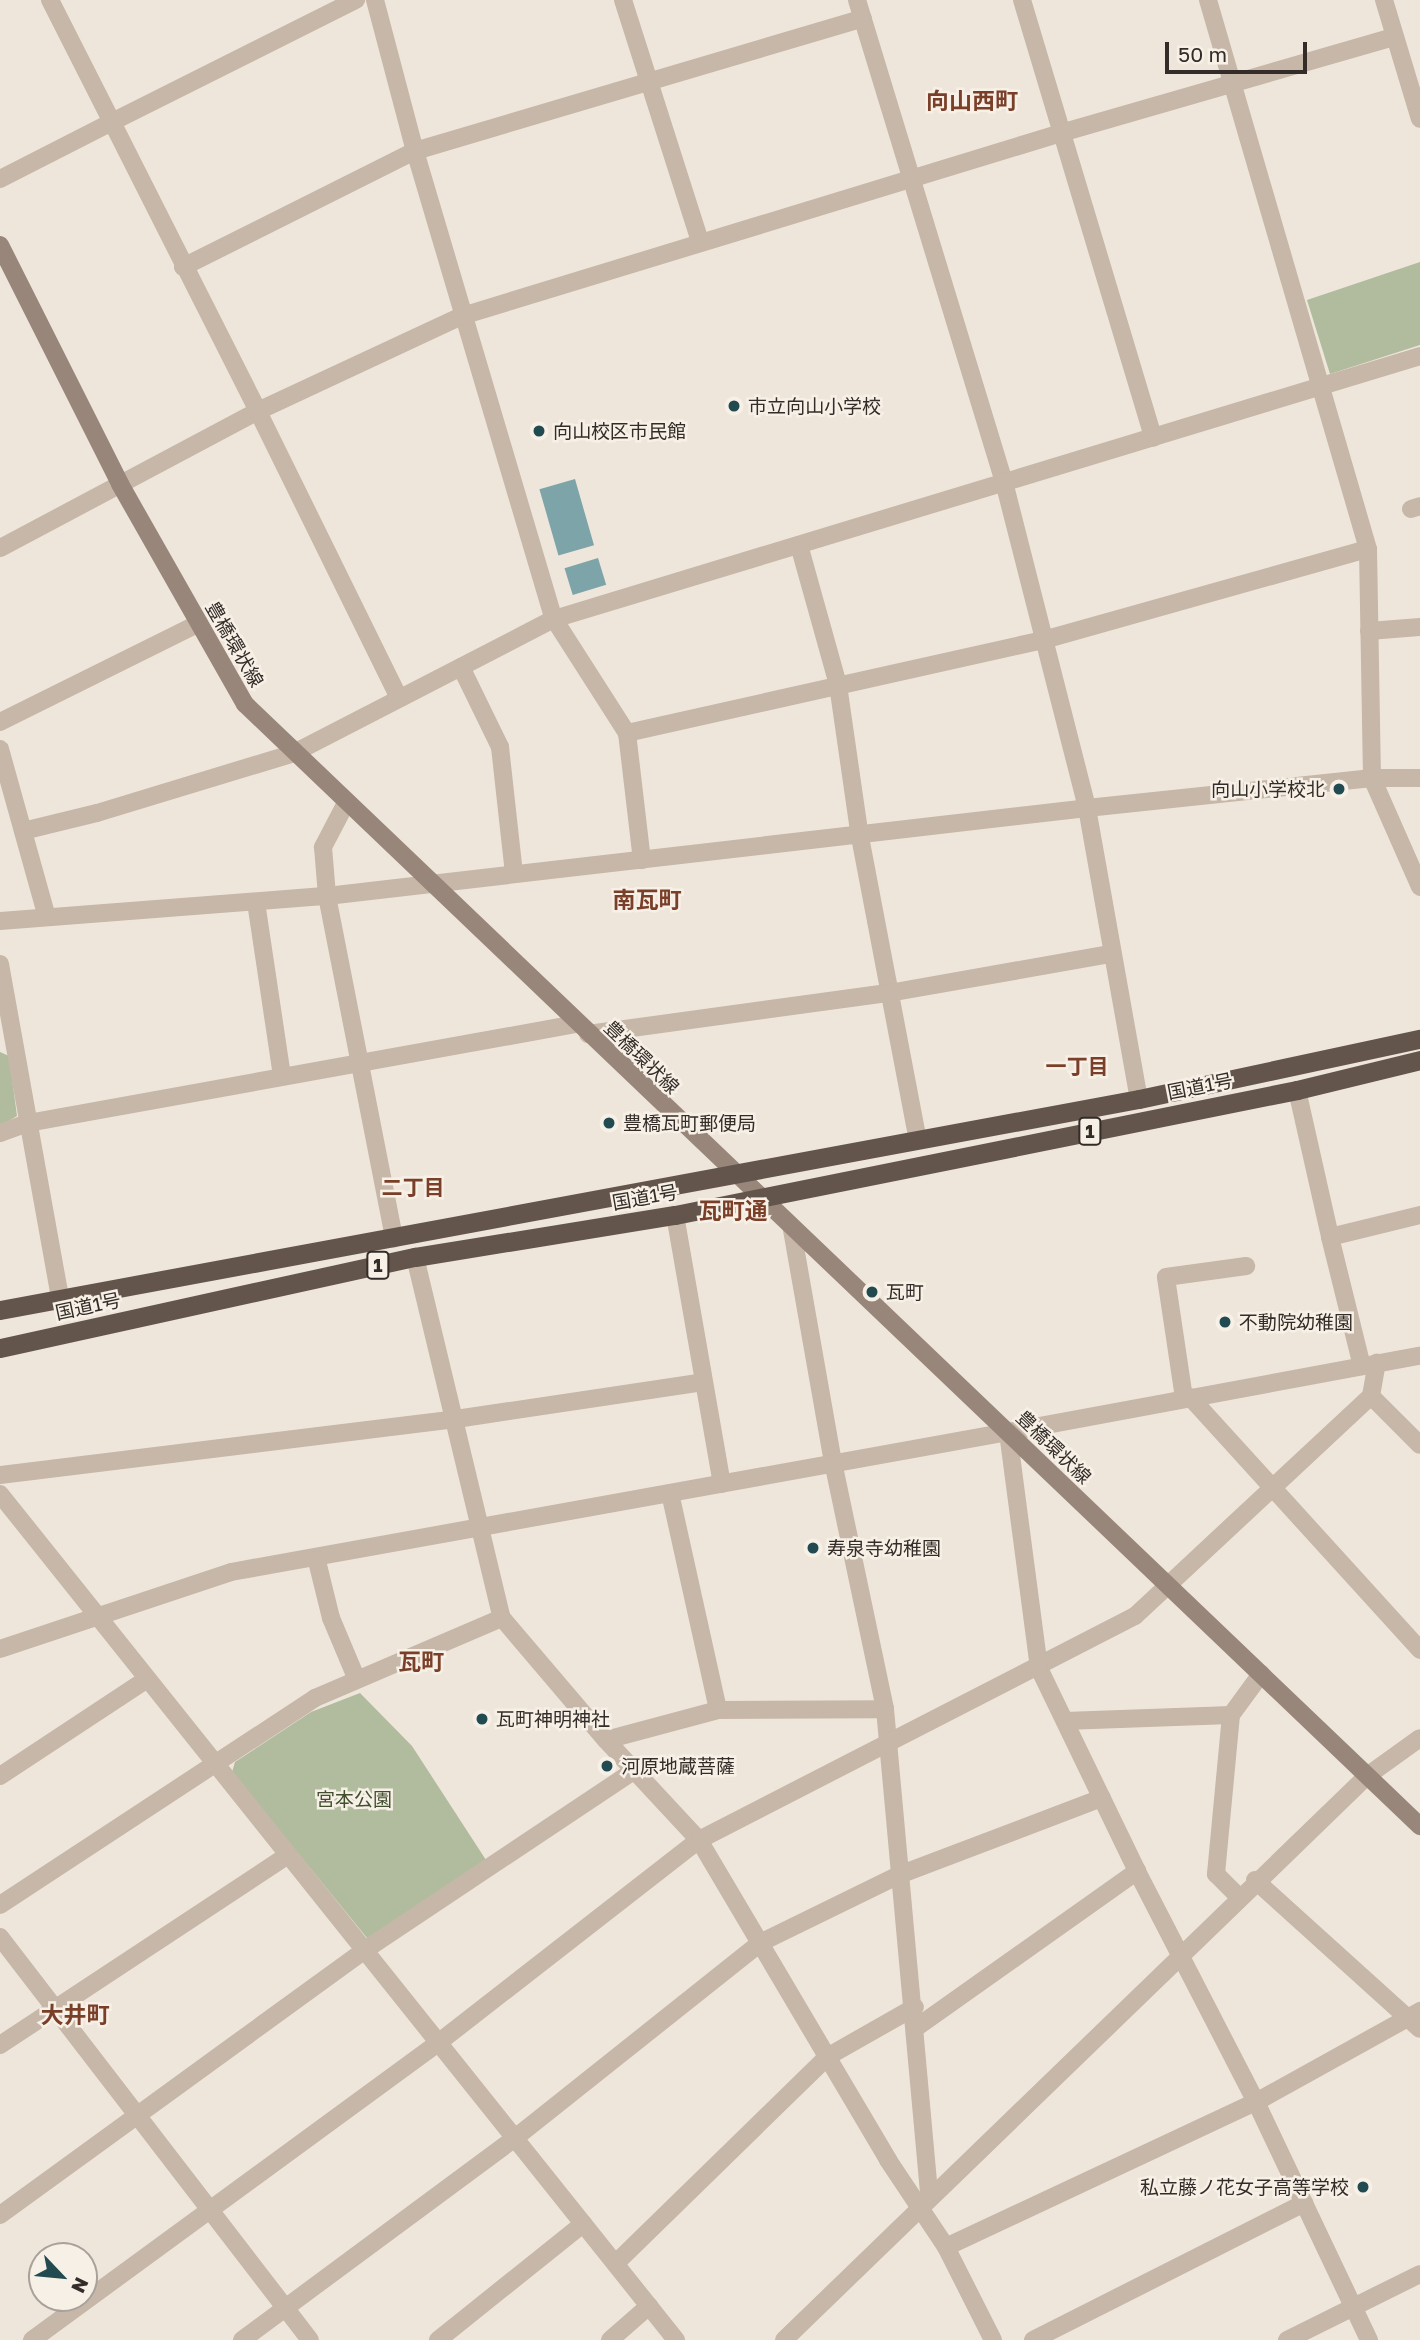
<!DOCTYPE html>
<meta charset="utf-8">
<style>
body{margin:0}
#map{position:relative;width:1420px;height:2340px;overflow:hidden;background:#efe6db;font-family:"Golos Text","Noto Sans JP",sans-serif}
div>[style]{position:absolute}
.green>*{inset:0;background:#b0bc9d}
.water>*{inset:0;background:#7da5a9;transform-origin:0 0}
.minor>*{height:18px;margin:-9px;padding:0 9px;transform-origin:9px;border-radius:9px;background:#c6b7a8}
.tertiary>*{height:18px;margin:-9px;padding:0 9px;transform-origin:9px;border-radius:9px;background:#c6b7a8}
.secondary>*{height:18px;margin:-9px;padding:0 9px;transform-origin:9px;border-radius:9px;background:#99867a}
.trunk>*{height:19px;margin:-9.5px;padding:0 9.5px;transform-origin:9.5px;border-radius:9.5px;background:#64554c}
.dots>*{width:19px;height:19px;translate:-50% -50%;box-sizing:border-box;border:4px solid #f7f0e7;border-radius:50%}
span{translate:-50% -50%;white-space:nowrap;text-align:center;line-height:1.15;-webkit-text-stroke:5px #f7f0e7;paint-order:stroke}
.shield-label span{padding:2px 5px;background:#f7f0e7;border:2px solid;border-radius:5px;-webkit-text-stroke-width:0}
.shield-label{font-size:18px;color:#332c28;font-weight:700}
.poi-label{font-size:19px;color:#332c28}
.left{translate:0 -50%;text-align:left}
.right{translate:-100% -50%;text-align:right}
.street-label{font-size:19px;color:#332c28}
.park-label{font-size:19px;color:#414f2e}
.neighbourhood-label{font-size:21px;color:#7a3f29;font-weight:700}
.quarter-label{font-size:23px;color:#7a3f29;font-weight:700}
.north{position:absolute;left:28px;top:2242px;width:70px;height:70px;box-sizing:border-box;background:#f7f0e7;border:2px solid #a9a29b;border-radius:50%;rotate:116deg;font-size:19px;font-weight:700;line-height:28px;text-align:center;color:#332c28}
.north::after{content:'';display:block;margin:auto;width:24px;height:32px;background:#214b50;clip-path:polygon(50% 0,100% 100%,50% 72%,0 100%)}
.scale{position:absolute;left:1165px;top:42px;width:142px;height:32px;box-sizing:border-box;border:4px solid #332c28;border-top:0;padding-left:9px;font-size:21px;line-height:24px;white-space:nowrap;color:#332c28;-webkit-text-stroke:5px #f7f0e7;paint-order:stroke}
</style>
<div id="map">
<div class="green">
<i style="clip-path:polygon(1420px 262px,1420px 345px,1330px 374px,1307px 300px)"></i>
<i style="clip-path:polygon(0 1052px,9px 1056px,17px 1116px,0 1126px)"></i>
<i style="clip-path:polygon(360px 1693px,412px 1746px,486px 1860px,374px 1938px,367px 1938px,232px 1772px,235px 1762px,311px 1712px)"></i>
</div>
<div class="water">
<i style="left:575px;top:479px;width:69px;height:37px;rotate:74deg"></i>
<i style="left:598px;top:558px;width:28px;height:35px;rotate:73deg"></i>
</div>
<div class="minor">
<i style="left:50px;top:0;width:137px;rotate:63.1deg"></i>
<i style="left:375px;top:0;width:156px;rotate:75.2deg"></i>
<i style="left:415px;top:151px;width:488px;rotate:73.5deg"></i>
<i style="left:554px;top:619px;width:135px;rotate:57.4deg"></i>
<i style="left:627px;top:733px;width:128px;rotate:83.3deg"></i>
<i style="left:623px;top:0;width:254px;rotate:72.3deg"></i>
<i style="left:1022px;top:0;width:457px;rotate:73.3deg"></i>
<i style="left:1208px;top:0;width:572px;rotate:73.75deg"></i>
<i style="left:1368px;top:549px;width:229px;rotate:89deg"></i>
<i style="left:1372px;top:778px;width:119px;rotate:66.2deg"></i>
<i style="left:1384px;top:0;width:124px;rotate:73.2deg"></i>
<i style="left:0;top:179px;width:126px;rotate:-27deg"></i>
<i style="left:112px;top:122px;width:324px;rotate:63.2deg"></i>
<i style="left:258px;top:411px;width:292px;rotate:152deg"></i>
<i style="left:183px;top:267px;width:259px;rotate:-26.6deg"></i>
<i style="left:415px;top:151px;width:467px;rotate:-16.5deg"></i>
<i style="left:1411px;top:509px;width:9px;rotate:-18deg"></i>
<i style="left:799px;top:545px;width:145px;rotate:74.4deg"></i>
<i style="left:838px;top:685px;width:154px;rotate:81.8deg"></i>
<i style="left:860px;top:837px;width:309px;rotate:79.2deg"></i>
<i style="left:1369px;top:631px;width:51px;rotate:-4.5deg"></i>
<i style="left:461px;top:667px;width:89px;rotate:64deg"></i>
<i style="left:500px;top:747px;width:127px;rotate:83.7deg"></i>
<i style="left:399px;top:698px;width:320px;rotate:-116.2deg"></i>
<i style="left:258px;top:411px;width:225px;rotate:-25deg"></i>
<i style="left:462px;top:316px;width:626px;rotate:-16.99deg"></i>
<i style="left:1061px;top:133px;width:347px;rotate:-16.1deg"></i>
<i style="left:0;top:722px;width:222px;rotate:-26.4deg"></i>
<i style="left:627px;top:733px;width:430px;rotate:-12.6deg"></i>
<i style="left:1047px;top:639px;width:333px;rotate:-15.7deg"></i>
<i style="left:0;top:749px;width:174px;rotate:74.4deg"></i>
<i style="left:346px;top:803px;width:50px;rotate:117.6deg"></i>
<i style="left:323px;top:847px;width:49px;rotate:85.3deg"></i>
<i style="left:327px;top:896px;width:349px;rotate:78.9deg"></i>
<i style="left:1087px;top:808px;width:296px;rotate:79.9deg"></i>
<i style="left:23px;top:831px;width:76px;rotate:-13.7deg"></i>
<i style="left:97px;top:813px;width:206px;rotate:-16.9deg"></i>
<i style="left:294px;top:753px;width:292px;rotate:-27.3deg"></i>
<i style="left:554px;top:619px;width:905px;rotate:-16.89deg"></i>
<i style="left:256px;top:902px;width:176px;rotate:81.5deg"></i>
<i style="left:0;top:964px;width:339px;rotate:79.8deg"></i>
<i style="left:588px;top:1034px;width:304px;rotate:-7.8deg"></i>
<i style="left:889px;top:993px;width:225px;rotate:-10deg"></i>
<i style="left:1297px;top:1090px;width:151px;rotate:77.3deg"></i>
<i style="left:1330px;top:1237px;width:93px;rotate:-13.7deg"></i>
<i style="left:0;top:1133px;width:30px;rotate:-20deg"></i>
<i style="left:28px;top:1123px;width:557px;rotate:-10.24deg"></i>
<i style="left:675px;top:1215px;width:273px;rotate:80.1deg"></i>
<i style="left:792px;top:1230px;width:236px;rotate:80deg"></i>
<i style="left:833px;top:1462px;width:252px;rotate:78.1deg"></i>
<i style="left:885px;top:1709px;width:489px;rotate:84.8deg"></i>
<i style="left:1330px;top:1237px;width:133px;rotate:76.1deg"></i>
<i style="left:415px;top:1257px;width:371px;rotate:76.5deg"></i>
<i style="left:502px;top:1618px;width:160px;rotate:49.6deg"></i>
<i style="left:606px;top:1740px;width:137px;rotate:47.1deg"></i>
<i style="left:699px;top:1840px;width:372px;rotate:59.4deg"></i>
<i style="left:888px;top:2160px;width:105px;rotate:56.3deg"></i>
<i style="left:946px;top:2247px;width:104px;rotate:63.2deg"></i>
<i style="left:1371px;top:1396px;width:69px;rotate:45deg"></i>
<i style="left:1190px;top:1397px;width:342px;rotate:47.7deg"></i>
<i style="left:1184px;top:1398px;width:122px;rotate:-98.5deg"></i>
<i style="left:1166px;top:1277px;width:81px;rotate:-7.8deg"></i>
<i style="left:0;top:1475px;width:459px;rotate:-7deg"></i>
<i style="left:456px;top:1419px;width:250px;rotate:-8.5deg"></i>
<i style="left:670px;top:1493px;width:222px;rotate:77.5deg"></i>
<i style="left:316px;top:1557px;width:63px;rotate:76.2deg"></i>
<i style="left:331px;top:1618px;width:67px;rotate:67.2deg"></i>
<i style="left:1231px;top:1715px;width:51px;rotate:-53.8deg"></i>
<i style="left:1065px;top:1721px;width:166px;rotate:-2.1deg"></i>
<i style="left:1231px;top:1715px;width:160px;rotate:95.4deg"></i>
<i style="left:1216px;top:1874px;width:33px;rotate:45deg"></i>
<i style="left:606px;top:1740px;width:116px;rotate:-15deg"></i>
<i style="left:718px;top:1710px;width:167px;rotate:-0.3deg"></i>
<i style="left:0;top:1776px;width:176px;rotate:-33.4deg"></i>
<i style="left:1367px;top:1776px;width:65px;rotate:-35.6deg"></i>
<i style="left:899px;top:1875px;width:217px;rotate:-20.8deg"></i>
<i style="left:1255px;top:1880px;width:222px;rotate:42.1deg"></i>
<i style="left:0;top:1905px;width:377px;rotate:-33.3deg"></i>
<i style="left:315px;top:1698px;width:203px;rotate:-23.2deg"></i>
<i style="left:917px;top:2027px;width:270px;rotate:-35.3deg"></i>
<i style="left:0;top:2215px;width:451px;rotate:-36deg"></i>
<i style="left:365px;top:1950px;width:324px;rotate:-33.7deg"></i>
<i style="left:946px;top:2247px;width:342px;rotate:-25.1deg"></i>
<i style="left:1256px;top:2102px;width:188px;rotate:-29deg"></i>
<i style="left:616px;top:2263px;width:295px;rotate:-44.3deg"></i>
<i style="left:827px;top:2057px;width:101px;rotate:-29.6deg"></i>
<i style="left:32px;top:2340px;width:503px;rotate:-36.19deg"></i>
<i style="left:438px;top:2043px;width:331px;rotate:-37.9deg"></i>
<i style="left:699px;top:1840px;width:490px;rotate:-27.2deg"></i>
<i style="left:1135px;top:1616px;width:323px;rotate:-43deg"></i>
<i style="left:1371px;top:1396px;width:34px;rotate:-80deg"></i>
<i style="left:438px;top:2340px;width:186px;rotate:-38.7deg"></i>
<i style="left:610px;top:2340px;width:52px;rotate:-41.1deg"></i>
<i style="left:1033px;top:2340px;width:304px;rotate:-26.8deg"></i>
<i style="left:1287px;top:2340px;width:148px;rotate:-26.4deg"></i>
<i style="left:1369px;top:2340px;width:263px;rotate:-115.4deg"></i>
<i style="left:1256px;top:2102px;width:260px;rotate:-117.3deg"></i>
<i style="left:1137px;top:1871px;width:225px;rotate:-115.8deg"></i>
<i style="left:1039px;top:1668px;width:238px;rotate:-97.5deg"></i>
<i style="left:1008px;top:1432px;width:419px;rotate:-10.5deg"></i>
</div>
<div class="tertiary">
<i style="left:857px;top:0;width:504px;rotate:73.04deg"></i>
<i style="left:1004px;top:482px;width:336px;rotate:75.7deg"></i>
<i style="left:112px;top:122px;width:273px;rotate:-26.6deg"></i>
<i style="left:0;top:921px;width:328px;rotate:-4.4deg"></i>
<i style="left:327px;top:896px;width:765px;rotate:-6.6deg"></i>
<i style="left:1087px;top:808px;width:287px;rotate:-6deg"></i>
<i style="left:1372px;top:778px;width:48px"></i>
<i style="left:0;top:1494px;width:1083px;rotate:51.37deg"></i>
<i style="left:0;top:1649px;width:243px;rotate:-18.4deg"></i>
<i style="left:231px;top:1572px;width:790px;rotate:-10.21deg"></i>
<i style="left:0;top:1937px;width:508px;rotate:52.43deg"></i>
<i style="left:0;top:2045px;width:345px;rotate:-33.4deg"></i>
<i style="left:242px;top:2340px;width:340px;rotate:-36.5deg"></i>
<i style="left:515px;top:2138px;width:313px;rotate:-38.5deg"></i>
<i style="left:760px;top:1943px;width:155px;rotate:-26.1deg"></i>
<i style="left:784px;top:2340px;width:811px;rotate:-44.05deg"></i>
</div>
<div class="secondary">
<i style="left:0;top:245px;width:267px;rotate:63.3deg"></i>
<i style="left:120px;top:484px;width:253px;rotate:60.4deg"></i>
<i style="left:245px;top:704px;width:1625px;rotate:43.68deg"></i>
</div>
<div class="trunk">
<i style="left:0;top:1310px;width:1158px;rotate:-10.5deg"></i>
<i style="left:1139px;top:1099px;width:287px;rotate:-12.1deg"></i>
<i style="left:0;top:1348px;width:425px;rotate:-12.4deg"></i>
<i style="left:415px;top:1257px;width:263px;rotate:-9.2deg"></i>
<i style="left:675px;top:1215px;width:634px;rotate:-11.36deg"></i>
<i style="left:1297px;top:1090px;width:127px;rotate:-13.7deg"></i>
</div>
<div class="dots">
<i style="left:734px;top:406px;background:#214b50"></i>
<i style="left:539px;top:431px;background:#214b50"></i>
<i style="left:1339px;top:789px;background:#214b50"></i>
<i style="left:609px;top:1123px;background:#214b50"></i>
<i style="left:872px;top:1292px;background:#214b50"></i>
<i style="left:1225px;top:1322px;background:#214b50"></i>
<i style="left:813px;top:1548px;background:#214b50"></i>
<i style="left:482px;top:1719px;background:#214b50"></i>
<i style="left:607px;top:1766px;background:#214b50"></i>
<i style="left:1363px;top:2187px;background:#214b50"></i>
</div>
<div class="shield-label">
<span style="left:1090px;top:1131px">1</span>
<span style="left:378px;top:1265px">1</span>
</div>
<div class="poi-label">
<span class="left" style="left:748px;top:406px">市立向山小学校</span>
<span class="left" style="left:553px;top:431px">向山校区市民館</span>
<span class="right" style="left:1325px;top:789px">向山小学校北</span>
<span class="left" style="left:623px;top:1123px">豊橋瓦町郵便局</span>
<span class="left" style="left:886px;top:1292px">瓦町</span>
<span class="left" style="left:1239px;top:1322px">不動院幼稚園</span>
<span class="left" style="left:827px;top:1548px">寿泉寺幼稚園</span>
<span class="left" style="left:496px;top:1719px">瓦町神明神社</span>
<span class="left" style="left:621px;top:1766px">河原地蔵菩薩</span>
<span class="right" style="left:1349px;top:2187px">私立藤ノ花女子高等学校</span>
</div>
<div class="street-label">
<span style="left:235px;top:644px;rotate:60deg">豊橋環状線</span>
<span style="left:642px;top:1057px;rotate:44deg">豊橋環状線</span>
<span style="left:1200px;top:1086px;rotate:-11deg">国道1号</span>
<span style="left:645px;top:1197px;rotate:-10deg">国道1号</span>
<span style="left:88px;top:1306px;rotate:-12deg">国道1号</span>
<span style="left:1054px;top:1447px;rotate:44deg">豊橋環状線</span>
</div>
<div class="park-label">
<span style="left:354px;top:1799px">宮本公園</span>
</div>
<div class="neighbourhood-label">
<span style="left:1077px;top:1066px">一丁目</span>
<span style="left:413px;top:1187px">二丁目</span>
</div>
<div class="quarter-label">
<span style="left:972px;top:100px">向山西町</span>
<span style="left:647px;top:899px">南瓦町</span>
<span style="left:733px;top:1210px">瓦町通</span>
<span style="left:421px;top:1661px">瓦町</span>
<span style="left:75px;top:2014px">大井町</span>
</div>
<div class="north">N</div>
<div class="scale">50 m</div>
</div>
